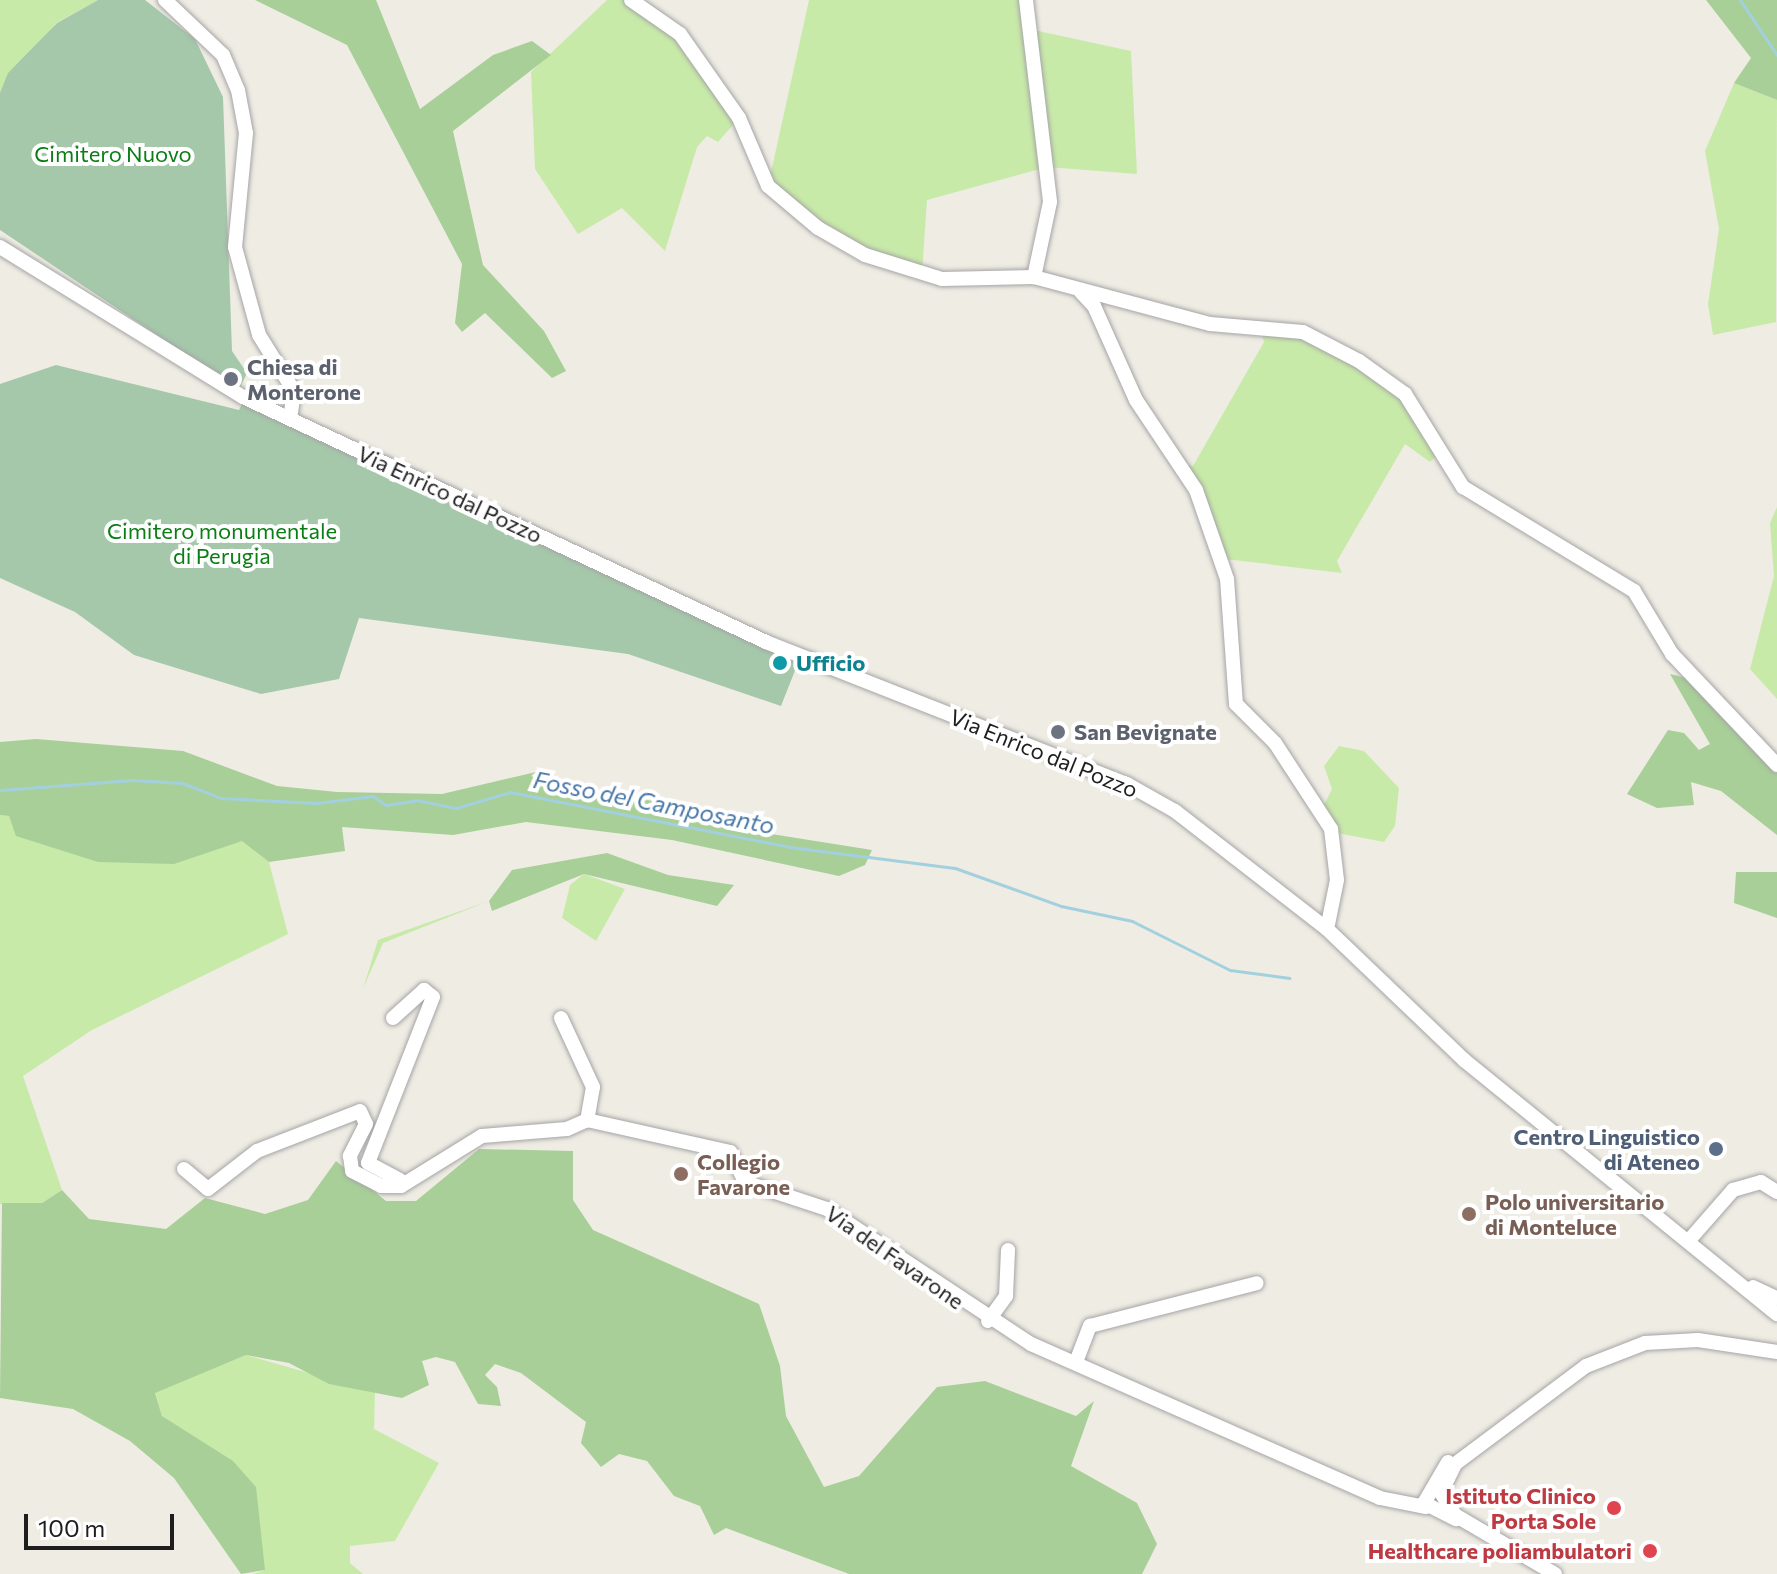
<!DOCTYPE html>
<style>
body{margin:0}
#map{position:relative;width:1777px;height:1574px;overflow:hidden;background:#efece4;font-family:Commissioner,sans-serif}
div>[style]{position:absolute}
.grass>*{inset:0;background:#c8eaa9}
.forest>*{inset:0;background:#a8cf98}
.cemetery>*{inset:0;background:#a5c8aa}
.stream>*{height:3px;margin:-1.5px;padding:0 1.5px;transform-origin:1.5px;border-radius:1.5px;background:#a3d0de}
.roads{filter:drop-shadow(0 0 2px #a5a5a5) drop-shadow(0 0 2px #a5a5a5)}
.minor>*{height:14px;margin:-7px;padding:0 7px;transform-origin:7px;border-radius:7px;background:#fff}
.dots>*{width:22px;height:22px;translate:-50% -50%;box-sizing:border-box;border:4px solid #fff;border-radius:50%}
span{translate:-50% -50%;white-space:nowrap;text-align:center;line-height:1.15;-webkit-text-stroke:8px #fff;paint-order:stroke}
.park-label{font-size:22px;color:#0a7e14}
.worship-label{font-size:22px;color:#5b616d;font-weight:700}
.left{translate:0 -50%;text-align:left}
.street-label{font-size:22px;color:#1e1e1e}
.culture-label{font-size:22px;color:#0d838f;font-weight:700}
.service-label{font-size:22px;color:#4e5e75;font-weight:700}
.right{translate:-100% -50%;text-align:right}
.education-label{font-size:22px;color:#785e54;font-weight:700}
.health-label{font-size:22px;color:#be3a42;font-weight:700}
.water-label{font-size:24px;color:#4676a7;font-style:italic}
.scale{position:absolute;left:24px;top:1514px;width:150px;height:36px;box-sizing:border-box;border:4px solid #1e1e1e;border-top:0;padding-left:10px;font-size:24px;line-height:28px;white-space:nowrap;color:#1e1e1e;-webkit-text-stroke:6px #fff;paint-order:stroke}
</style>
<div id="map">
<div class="grass">
<i style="clip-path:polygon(0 0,98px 0,56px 23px,0 93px)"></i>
<i style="clip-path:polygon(607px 0,631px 0,663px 17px,739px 118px,718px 142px,707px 136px,697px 147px,665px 251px,622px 208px,578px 234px,535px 169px,531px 72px)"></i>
<i style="clip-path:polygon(809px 0,1026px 0,1029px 29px,1131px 51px,1137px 174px,1047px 167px,927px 200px,922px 273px,865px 255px,768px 186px)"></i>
<i style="clip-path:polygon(1734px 83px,1777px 100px,1776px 322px,1713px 335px,1708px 304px,1719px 229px,1705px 151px)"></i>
<i style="clip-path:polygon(1258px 323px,1303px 332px,1405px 394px,1443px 449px,1430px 462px,1405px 444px,1337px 561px,1342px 573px,1225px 559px,1179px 463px,1193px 466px,1264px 342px)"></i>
<i style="clip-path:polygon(1777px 507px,1777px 699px,1750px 669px,1774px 576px,1770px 523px)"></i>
<i style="clip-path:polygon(1339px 746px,1364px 751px,1399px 788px,1395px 826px,1384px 842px,1332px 832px,1321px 811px,1332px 789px,1324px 766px)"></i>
<i style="clip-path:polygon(0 815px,243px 841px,269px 862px,288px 934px,92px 1030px,23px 1076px,62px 1190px,42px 1203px,0 1204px)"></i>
<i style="clip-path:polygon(584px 874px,625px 889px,596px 941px,562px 918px,570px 885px)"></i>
<i style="clip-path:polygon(489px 901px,383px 943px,363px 989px,378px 940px)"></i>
<i style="clip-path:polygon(246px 1355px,375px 1392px,374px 1429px,439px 1463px,395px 1541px,350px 1546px,350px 1563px,363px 1574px,253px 1574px,265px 1570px,191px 1437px,162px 1416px,155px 1392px)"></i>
</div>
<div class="forest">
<i style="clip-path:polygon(255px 0,376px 0,420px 109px,493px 55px,532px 41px,551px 55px,453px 131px,483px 265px,544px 331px,566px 371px,552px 378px,485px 313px,462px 332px,455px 323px,462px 264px,347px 45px)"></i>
<i style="clip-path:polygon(1706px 0,1777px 0,1777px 100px,1734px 83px,1751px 58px)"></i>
<i style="clip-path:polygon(1670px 674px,1695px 680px,1777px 763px,1777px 835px,1721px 791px,1691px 782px,1694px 805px,1657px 808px,1627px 794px,1668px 730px,1684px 733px,1699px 750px,1710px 744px)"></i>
<i style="clip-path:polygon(36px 739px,183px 751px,277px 786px,337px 792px,442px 794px,536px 772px,599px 796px,656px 801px,684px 820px,872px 850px,865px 865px,839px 876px,672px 840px,526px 822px,453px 835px,342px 827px,345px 851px,269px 862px,242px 841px,174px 864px,98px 862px,16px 836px,9px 816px,0 815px,0 742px)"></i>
<i style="clip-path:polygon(607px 853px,668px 875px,734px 885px,717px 906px,584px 874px,492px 911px,489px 901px,512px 870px)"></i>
<i style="clip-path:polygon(1736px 872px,1777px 872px,1777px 918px,1734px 903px)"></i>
<i style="clip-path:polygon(479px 1149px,573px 1151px,573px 1200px,593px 1230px,759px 1304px,780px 1366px,786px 1416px,824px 1487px,859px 1476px,937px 1387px,985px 1381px,1076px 1416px,1094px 1401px,1071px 1466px,1137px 1503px,1157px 1544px,1142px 1574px,849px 1574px,726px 1528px,714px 1535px,700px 1506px,674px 1496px,647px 1461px,619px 1454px,601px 1467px,581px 1443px,586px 1422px,521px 1373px,495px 1364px,485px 1375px,497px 1387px,501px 1406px,478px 1404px,455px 1362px,436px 1357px,422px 1361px,429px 1385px,402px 1398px,329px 1384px,289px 1363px,246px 1355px,155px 1393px,162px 1416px,233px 1461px,256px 1487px,265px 1570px,241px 1574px,174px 1478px,130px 1441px,73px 1409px,0 1398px,2px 1203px,42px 1203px,62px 1190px,89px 1219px,166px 1229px,205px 1198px,265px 1214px,308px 1200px,336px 1161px,386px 1201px,416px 1201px)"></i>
</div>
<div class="cemetery">
<i style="clip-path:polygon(98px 0,145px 0,195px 39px,223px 97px,232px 351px,247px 373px,239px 390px,0 230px,0 93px,8px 73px,57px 23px)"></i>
<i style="clip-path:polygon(56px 365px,239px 410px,242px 404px,798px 663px,781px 706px,628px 654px,359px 618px,339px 679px,261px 694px,134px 655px,75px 612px,0 578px,0 384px)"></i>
</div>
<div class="stream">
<i style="left:1740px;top:0;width:66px;rotate:56.1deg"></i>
<i style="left:0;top:790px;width:133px;rotate:-4.3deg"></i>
<i style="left:133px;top:780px;width:49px;rotate:3.5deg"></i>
<i style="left:182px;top:783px;width:42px;rotate:21deg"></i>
<i style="left:221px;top:798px;width:96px;rotate:3deg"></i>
<i style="left:317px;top:803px;width:56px;rotate:-7.1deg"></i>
<i style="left:373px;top:796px;width:16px;rotate:35deg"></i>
<i style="left:386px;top:805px;width:31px;rotate:-9deg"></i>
<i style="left:417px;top:800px;width:40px;rotate:12deg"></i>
<i style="left:456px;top:808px;width:56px;rotate:-16.5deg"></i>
<i style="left:510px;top:792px;width:285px;rotate:11.1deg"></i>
<i style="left:790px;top:847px;width:166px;rotate:7.3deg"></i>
<i style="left:955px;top:868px;width:113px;rotate:19.7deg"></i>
<i style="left:1061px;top:906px;width:73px;rotate:11.9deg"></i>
<i style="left:1132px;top:921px;width:110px;rotate:26.6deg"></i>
<i style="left:1230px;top:970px;width:60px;rotate:7.7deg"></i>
</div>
<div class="roads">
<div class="minor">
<i style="left:165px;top:0;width:80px;rotate:43.5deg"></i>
<i style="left:223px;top:55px;width:38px;rotate:67deg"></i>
<i style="left:238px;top:90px;width:44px;rotate:79.5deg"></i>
<i style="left:246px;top:133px;width:115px;rotate:95.5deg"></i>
<i style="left:235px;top:247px;width:91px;rotate:74.7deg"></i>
<i style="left:259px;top:335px;width:66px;rotate:58deg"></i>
<i style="left:294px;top:391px;width:28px;rotate:98deg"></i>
<i style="left:631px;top:0;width:60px;rotate:34.8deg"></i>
<i style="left:680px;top:34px;width:103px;rotate:54.9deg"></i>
<i style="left:739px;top:118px;width:74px;rotate:66.9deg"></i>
<i style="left:768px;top:186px;width:65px;rotate:40deg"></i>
<i style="left:818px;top:228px;width:54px;rotate:29.9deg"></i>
<i style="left:865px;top:255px;width:81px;rotate:17.3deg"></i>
<i style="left:942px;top:279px;width:92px;rotate:-1.2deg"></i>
<i style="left:1026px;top:0;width:203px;rotate:83.2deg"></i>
<i style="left:1050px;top:202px;width:77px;rotate:102deg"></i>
<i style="left:1034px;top:277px;width:182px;rotate:15deg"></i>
<i style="left:1210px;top:324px;width:93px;rotate:4.9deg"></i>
<i style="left:1303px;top:332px;width:63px;rotate:27.4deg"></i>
<i style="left:1359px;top:361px;width:57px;rotate:35.7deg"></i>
<i style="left:1405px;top:394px;width:110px;rotate:58.1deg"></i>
<i style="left:1463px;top:487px;width:200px;rotate:31.3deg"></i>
<i style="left:1634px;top:591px;width:74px;rotate:58.9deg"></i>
<i style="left:1672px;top:654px;width:153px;rotate:46.6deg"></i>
<i style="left:0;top:247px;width:286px;rotate:31.7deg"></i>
<i style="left:243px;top:397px;width:578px;rotate:25.1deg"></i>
<i style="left:766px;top:642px;width:388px;rotate:21.5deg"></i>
<i style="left:1127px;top:784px;width:55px;rotate:29.4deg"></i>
<i style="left:1175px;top:811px;width:192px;rotate:37.8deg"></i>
<i style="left:1327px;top:929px;width:190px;rotate:43.7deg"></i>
<i style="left:1464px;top:1060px;width:403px;rotate:39.1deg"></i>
<i style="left:1080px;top:291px;width:21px;rotate:47deg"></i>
<i style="left:1094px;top:306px;width:103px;rotate:65.9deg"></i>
<i style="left:1136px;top:400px;width:108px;rotate:56.3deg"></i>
<i style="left:1196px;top:490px;width:94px;rotate:70.8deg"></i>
<i style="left:1227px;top:579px;width:125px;rotate:85.9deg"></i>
<i style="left:1236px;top:704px;width:55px;rotate:45deg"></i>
<i style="left:1275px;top:743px;width:103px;rotate:56.9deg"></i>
<i style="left:1331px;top:829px;width:51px;rotate:83.3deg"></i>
<i style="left:1337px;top:880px;width:50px;rotate:101.5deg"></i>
<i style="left:393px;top:1018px;width:42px;rotate:-42.1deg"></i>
<i style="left:424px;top:990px;width:11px;rotate:38deg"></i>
<i style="left:433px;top:997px;width:178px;rotate:111.4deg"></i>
<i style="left:368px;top:1163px;width:36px;rotate:28deg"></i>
<i style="left:561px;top:1018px;width:76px;rotate:65.1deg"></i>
<i style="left:593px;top:1087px;width:34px;rotate:100deg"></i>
<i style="left:184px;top:1169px;width:31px;rotate:40deg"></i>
<i style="left:208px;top:1189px;width:62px;rotate:-37.8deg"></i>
<i style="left:257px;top:1151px;width:110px;rotate:-21.2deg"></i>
<i style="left:360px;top:1111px;width:14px;rotate:65deg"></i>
<i style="left:366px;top:1124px;width:36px;rotate:117deg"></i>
<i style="left:350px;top:1156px;width:15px;rotate:82deg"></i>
<i style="left:352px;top:1171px;width:33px;rotate:27deg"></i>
<i style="left:381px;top:1186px;width:20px"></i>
<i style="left:401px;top:1186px;width:95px;rotate:-31.7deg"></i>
<i style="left:482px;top:1136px;width:85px;rotate:-4.7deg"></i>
<i style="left:567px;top:1129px;width:22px;rotate:-24deg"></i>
<i style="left:587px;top:1120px;width:147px;rotate:12.6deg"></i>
<i style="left:730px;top:1152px;width:34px;rotate:63deg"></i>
<i style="left:745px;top:1182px;width:86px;rotate:18.2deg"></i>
<i style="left:827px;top:1209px;width:245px;rotate:33.5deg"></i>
<i style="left:1031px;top:1344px;width:381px;rotate:23.8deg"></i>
<i style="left:1380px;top:1498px;width:47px;rotate:11.1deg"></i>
<i style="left:1691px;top:1238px;width:64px;rotate:-48.8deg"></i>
<i style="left:1733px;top:1190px;width:29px;rotate:-16deg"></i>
<i style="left:1761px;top:1182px;width:19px;rotate:32deg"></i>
<i style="left:1753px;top:1287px;width:26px;rotate:25deg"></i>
<i style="left:988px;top:1321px;width:31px;rotate:-54deg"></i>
<i style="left:1006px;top:1296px;width:46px;rotate:-87.5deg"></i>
<i style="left:1076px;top:1362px;width:39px;rotate:-69deg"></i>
<i style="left:1090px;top:1326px;width:172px;rotate:-14.4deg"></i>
<i style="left:1448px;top:1462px;width:48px;rotate:120.3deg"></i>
<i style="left:1424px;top:1503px;width:36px;rotate:27deg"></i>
<i style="left:1555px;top:1574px;width:116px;rotate:-149.5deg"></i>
<i style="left:1455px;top:1515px;width:26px;rotate:-122deg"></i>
<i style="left:1441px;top:1493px;width:32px;rotate:-64deg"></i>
<i style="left:1455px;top:1464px;width:164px;rotate:-36.8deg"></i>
<i style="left:1586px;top:1366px;width:63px;rotate:-21.3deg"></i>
<i style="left:1645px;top:1343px;width:53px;rotate:-3.2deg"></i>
<i style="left:1698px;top:1340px;width:80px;rotate:8.6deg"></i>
</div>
</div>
<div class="dots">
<i style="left:231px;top:379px;background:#6b7280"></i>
<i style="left:780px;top:663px;background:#0f9aa8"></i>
<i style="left:1058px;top:732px;background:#6b7280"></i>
<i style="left:1716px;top:1149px;background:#5c6f8a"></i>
<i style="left:681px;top:1174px;background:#8d6e63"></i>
<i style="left:1469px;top:1214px;background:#8d6e63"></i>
<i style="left:1614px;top:1508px;background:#e0444e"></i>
<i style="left:1650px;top:1551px;background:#e0444e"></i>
</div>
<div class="park-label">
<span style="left:113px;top:154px">Cimitero Nuovo</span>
<span style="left:222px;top:543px">Cimitero monumentale<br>di Perugia</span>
</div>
<div class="worship-label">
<span class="left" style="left:247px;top:379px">Chiesa di<br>Monterone</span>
<span class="left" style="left:1074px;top:732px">San Bevignate</span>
</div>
<div class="street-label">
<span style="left:450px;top:494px;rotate:25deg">Via Enrico dal Pozzo</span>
<span style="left:1044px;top:753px;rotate:22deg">Via Enrico dal Pozzo</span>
<span style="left:895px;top:1257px;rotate:35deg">Via del Favarone</span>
</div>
<div class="culture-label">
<span class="left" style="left:796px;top:663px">Ufficio</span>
</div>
<div class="service-label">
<span class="right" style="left:1700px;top:1149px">Centro Linguistico<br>di Ateneo</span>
</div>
<div class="education-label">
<span class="left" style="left:697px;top:1174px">Collegio<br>Favarone</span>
<span class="left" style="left:1485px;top:1214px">Polo universitario<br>di Monteluce</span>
</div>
<div class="health-label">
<span class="right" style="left:1596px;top:1508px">Istituto Clinico<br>Porta Sole</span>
<span class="right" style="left:1632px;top:1551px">Healthcare poliambulatori</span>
</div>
<div class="water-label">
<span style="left:654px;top:802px;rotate:11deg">Fosso del Camposanto</span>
</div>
<div class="scale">100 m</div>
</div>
